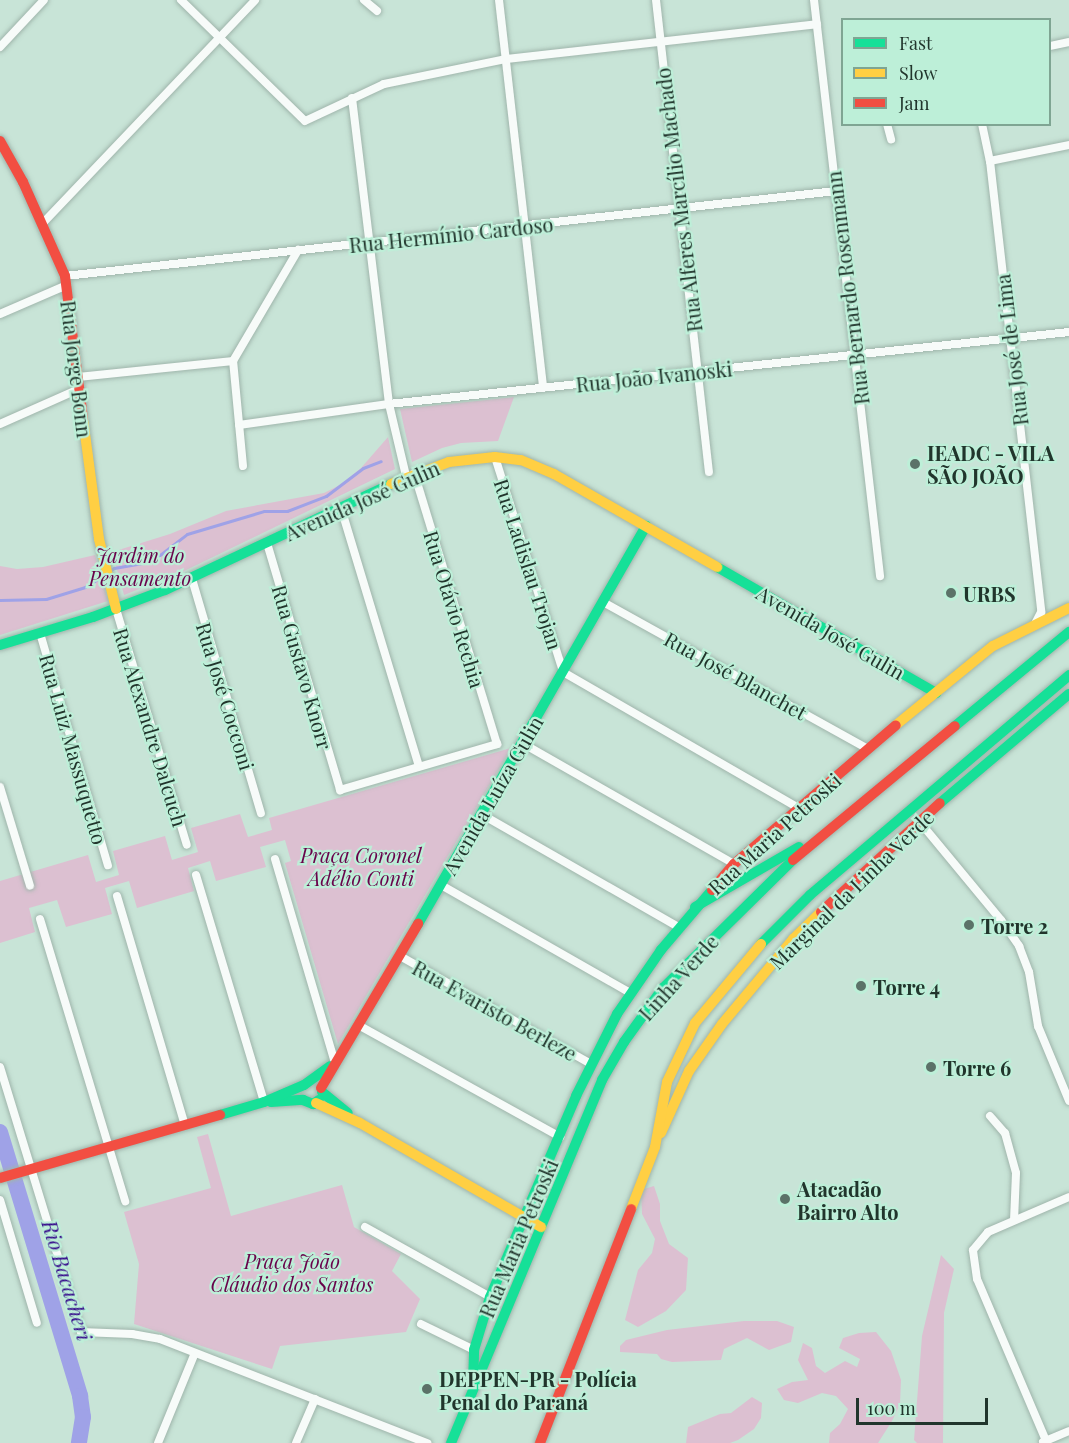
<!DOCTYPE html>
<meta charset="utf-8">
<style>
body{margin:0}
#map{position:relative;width:1069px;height:1443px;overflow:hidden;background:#c8e4d7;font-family:"Playfair Display",serif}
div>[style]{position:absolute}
.green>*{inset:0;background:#dcc0d1}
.stream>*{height:3px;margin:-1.5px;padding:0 1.5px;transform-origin:1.5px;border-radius:1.5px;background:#9fa2e7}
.river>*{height:16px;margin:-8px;padding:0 8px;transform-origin:8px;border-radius:8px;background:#9fa2e7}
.roads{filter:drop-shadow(0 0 2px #9fb5ab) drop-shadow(0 0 2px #9fb5ab)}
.street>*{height:8px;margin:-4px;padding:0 4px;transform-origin:4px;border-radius:4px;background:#f7fbf9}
.fast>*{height:10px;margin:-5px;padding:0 5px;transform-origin:5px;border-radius:5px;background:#16e098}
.slow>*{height:10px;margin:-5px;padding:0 5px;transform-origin:5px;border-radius:5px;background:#ffcf43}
.jam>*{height:10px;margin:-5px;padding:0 5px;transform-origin:5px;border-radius:5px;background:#f24e42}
.dots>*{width:16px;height:16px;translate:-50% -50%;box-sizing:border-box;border:3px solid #bdefd8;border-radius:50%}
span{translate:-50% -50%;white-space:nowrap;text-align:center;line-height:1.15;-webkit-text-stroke:4.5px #bdefd8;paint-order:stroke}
.street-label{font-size:20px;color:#21352c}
.poi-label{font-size:20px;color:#21352c;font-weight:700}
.left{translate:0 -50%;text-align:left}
.park-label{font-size:20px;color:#69034b;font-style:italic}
.water-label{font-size:21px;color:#350a8b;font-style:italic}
.legend{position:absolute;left:841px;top:18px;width:210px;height:108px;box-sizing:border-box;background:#bdefd8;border:2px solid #7fa593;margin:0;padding:8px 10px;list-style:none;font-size:18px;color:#21352c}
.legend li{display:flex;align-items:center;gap:12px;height:30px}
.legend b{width:30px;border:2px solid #7fa593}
.scale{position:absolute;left:856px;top:1398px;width:132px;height:27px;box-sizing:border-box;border:3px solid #21352c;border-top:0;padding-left:8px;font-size:18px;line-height:21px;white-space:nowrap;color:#21352c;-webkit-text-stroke:4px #bdefd8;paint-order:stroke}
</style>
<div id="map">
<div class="green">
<i style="clip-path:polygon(514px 397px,498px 441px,461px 443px,442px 448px,412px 462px,400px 409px)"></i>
<i style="clip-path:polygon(388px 437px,395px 469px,180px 573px,124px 595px,112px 552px,170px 534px,226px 511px,324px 493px,342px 484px,361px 468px)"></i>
<i style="clip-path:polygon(95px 555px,108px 601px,0 635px,0 566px,17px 569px,43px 567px)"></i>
<i style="clip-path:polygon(511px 748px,338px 1044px,285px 863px,291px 861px,285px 840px,260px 847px,266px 867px,216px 881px,210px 861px,188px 868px,194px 891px,137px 908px,129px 881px,105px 888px,112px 914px,66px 927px,57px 900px,29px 908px,35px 932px,0 943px,0 881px,88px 855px,96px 882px,119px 875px,113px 851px,165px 836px,172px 860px,198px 852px,191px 828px,240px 814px,248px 837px,272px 830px,269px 818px)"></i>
<i style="clip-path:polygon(208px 1134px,231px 1216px,342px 1185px,354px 1227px,401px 1254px,392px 1271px,420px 1299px,406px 1332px,280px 1346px,272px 1369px,134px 1324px,139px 1264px,124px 1212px,211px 1188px,197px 1137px)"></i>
<i style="clip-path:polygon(654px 1186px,660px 1204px,660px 1221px,669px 1244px,688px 1258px,686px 1290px,666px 1311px,638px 1327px,625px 1320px,638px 1270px,652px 1253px,655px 1239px,642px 1214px,641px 1190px)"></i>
<i style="clip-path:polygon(941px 1255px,954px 1269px,944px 1313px,943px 1443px,917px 1443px,914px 1440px,922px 1336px)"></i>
<i style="clip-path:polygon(744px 1321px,777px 1321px,794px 1327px,791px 1342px,769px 1350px,747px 1338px,724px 1349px,721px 1360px,672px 1362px,661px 1359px,657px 1354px,620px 1352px,620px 1346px,626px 1340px,667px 1330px)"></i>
<i style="clip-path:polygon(876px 1332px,891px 1351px,901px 1380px,900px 1404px,892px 1421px,878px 1443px,829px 1443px,830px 1433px,840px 1424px,848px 1409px,836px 1396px,822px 1393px,798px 1403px,784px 1400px,777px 1389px,792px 1382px,808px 1380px,798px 1360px,803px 1343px,812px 1348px,816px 1366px,825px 1373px,845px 1361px,857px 1367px,860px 1359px,839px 1348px,843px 1338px,859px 1333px)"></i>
<i style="clip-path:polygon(752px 1397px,762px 1403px,761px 1418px,754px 1429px,738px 1440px,730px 1443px,686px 1443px,688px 1427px,720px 1414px,731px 1413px)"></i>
</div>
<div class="stream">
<i style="left:109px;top:571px;width:6px;rotate:-31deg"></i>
<i style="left:114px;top:568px;width:39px;rotate:-10deg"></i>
<i style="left:152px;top:561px;width:44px;rotate:-37.6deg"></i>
<i style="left:187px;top:534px;width:80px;rotate:-16.6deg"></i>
<i style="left:264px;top:511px;width:23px"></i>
<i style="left:287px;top:511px;width:42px;rotate:-21deg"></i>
<i style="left:326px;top:496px;width:46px;rotate:-37.1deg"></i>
<i style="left:363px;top:468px;width:19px;rotate:-21deg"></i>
<i style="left:0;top:600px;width:46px;rotate:-1.2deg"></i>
<i style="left:46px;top:599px;width:41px;rotate:-17.1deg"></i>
<i style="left:85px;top:587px;width:22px;rotate:-32deg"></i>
</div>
<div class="river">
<i style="left:0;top:1132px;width:276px;rotate:73.1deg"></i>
<i style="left:80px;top:1396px;width:21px;rotate:82deg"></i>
<i style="left:83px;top:1417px;width:26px;rotate:99deg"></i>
</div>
<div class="roads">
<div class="street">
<i style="left:181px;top:0;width:173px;rotate:44.3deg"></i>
<i style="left:305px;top:121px;width:87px;rotate:-25.1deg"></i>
<i style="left:384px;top:84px;width:125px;rotate:-11.6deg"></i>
<i style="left:506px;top:59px;width:313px;rotate:-6.4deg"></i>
<i style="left:364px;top:0;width:17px;rotate:40deg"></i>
<i style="left:499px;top:0;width:390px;rotate:83.5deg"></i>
<i style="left:656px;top:0;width:475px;rotate:83.6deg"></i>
<i style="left:814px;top:0;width:580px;rotate:83.46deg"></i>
<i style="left:1050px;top:46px;width:19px;rotate:-12deg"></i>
<i style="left:0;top:47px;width:64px;rotate:-46.9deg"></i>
<i style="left:352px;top:98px;width:308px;rotate:83.1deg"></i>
<i style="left:389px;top:404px;width:74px;rotate:76.7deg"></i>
<i style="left:887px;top:124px;width:16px;rotate:75deg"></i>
<i style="left:982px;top:124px;width:38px;rotate:78deg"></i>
<i style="left:990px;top:161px;width:454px;rotate:83.5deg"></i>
<i style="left:1041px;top:612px;width:13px;rotate:117deg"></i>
<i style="left:990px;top:161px;width:81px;rotate:-11.4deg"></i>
<i style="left:42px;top:224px;width:309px;rotate:-46.4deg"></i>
<i style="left:65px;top:276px;width:776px;rotate:-6.29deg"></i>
<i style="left:0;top:314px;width:73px;rotate:-23.4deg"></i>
<i style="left:78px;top:377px;width:156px;rotate:-5.9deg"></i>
<i style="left:0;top:424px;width:86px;rotate:-23.9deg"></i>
<i style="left:239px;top:425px;width:151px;rotate:-8deg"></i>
<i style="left:389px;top:404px;width:684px;rotate:-6.04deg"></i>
<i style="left:495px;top:457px;width:225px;rotate:72.4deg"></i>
<i style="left:563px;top:672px;width:272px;rotate:30deg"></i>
<i style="left:243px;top:466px;width:105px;rotate:-95.4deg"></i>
<i style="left:233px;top:361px;width:129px;rotate:-59.6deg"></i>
<i style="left:341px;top:508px;width:270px;rotate:73.2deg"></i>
<i style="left:267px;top:543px;width:258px;rotate:73.5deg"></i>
<i style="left:340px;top:790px;width:164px;rotate:-16.3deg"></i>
<i style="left:497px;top:744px;width:283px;rotate:-107deg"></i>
<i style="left:192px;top:579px;width:244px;rotate:73.6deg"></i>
<i style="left:603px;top:602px;width:303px;rotate:29deg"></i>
<i style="left:116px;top:609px;width:246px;rotate:73.3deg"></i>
<i style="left:40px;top:633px;width:242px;rotate:73.7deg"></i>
<i style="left:522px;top:743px;width:244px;rotate:29.7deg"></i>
<i style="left:0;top:787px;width:103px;rotate:73.1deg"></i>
<i style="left:481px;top:814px;width:227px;rotate:29.8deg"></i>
<i style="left:919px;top:821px;width:129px;rotate:50.4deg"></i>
<i style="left:1001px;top:920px;width:32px;rotate:55deg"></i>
<i style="left:1019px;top:946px;width:28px;rotate:69deg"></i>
<i style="left:1029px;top:972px;width:55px;rotate:80.5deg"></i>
<i style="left:1038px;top:1026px;width:81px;rotate:67.5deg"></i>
<i style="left:275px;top:859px;width:213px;rotate:73.6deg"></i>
<i style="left:196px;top:875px;width:237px;rotate:73.3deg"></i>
<i style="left:441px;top:885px;width:218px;rotate:29.7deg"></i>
<i style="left:117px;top:896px;width:239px;rotate:73.5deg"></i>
<i style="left:40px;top:919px;width:295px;rotate:73.2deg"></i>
<i style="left:400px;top:956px;width:219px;rotate:29.5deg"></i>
<i style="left:360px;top:1026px;width:229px;rotate:29deg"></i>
<i style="left:0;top:1067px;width:277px;rotate:73deg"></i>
<i style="left:81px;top:1332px;width:51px;rotate:2.2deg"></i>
<i style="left:132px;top:1334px;width:28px;rotate:10deg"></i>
<i style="left:160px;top:1339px;width:287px;rotate:21.3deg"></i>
<i style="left:990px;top:1116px;width:23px;rotate:49deg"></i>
<i style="left:1005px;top:1133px;width:41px;rotate:74.6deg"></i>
<i style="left:1016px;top:1173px;width:47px;rotate:92.4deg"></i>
<i style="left:0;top:1200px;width:128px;rotate:73.3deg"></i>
<i style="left:365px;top:1227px;width:143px;rotate:29.2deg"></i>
<i style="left:421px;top:1324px;width:59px;rotate:26.1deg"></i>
<i style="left:1043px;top:1442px;width:28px;rotate:-23deg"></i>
<i style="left:158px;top:1443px;width:97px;rotate:-67.7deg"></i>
<i style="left:296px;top:1443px;width:48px;rotate:-66.6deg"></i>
<i style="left:1047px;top:1443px;width:178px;rotate:-113.1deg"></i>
<i style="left:977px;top:1279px;width:29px;rotate:-98deg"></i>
<i style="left:973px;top:1250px;width:23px;rotate:-50deg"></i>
<i style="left:988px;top:1232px;width:88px;rotate:-23.4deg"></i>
</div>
<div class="fast">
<i style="left:717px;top:567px;width:253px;rotate:29.9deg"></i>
<i style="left:0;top:645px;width:97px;rotate:-16.8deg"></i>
<i style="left:93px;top:617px;width:77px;rotate:-20.6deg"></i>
<i style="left:165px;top:590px;width:250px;rotate:-25.1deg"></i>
<i style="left:955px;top:726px;width:148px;rotate:-39.5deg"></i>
<i style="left:940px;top:803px;width:169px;rotate:-40.2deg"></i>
<i style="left:695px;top:907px;width:120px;rotate:-30deg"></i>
<i style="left:418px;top:924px;width:459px;rotate:-60.2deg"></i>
<i style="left:761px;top:944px;width:69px;rotate:-45deg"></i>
<i style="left:810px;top:895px;width:340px;rotate:-40.3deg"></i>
<i style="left:322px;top:1092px;width:33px;rotate:39deg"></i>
<i style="left:271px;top:1102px;width:32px;rotate:-4deg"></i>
<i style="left:303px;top:1100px;width:11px;rotate:22deg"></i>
<i style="left:313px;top:1104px;width:7px;rotate:-34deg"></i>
<i style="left:220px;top:1115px;width:46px;rotate:-16.5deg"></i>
<i style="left:264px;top:1102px;width:43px;rotate:-23deg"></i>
<i style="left:304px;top:1085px;width:32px;rotate:-36deg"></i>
<i style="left:473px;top:1383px;width:33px;rotate:-88deg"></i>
<i style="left:474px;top:1350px;width:55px;rotate:-73.2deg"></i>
<i style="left:490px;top:1297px;width:219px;rotate:-66.8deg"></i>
<i style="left:576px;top:1096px;width:92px;rotate:-63.4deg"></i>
<i style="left:617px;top:1014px;width:78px;rotate:-55.5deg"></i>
<i style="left:661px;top:950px;width:79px;rotate:-49.6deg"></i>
<i style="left:451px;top:1443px;width:393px;rotate:-67.4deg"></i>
<i style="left:602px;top:1080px;width:44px;rotate:-59.9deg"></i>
<i style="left:624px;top:1042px;width:67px;rotate:-54.2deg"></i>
<i style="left:663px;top:988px;width:182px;rotate:-44.6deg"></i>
</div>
<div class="slow">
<i style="left:83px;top:419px;width:121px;rotate:82.4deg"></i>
<i style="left:99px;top:539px;width:72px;rotate:76.3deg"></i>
<i style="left:391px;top:484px;width:62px;rotate:-20.8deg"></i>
<i style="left:449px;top:462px;width:46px;rotate:-6.2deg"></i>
<i style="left:495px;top:457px;width:26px;rotate:7deg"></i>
<i style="left:521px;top:460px;width:36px;rotate:23deg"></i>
<i style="left:554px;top:474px;width:188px;rotate:29.7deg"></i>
<i style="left:896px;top:725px;width:125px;rotate:-39.2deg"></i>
<i style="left:993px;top:646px;width:85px;rotate:-26.6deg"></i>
<i style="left:316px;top:1103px;width:48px;rotate:24.4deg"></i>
<i style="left:360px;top:1123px;width:209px;rotate:29.9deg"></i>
<i style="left:661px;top:1133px;width:68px;rotate:-65.7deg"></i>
<i style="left:689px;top:1071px;width:57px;rotate:-54.9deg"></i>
<i style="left:722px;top:1024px;width:111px;rotate:-50.1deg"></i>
<i style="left:793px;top:939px;width:39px;rotate:-44deg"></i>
<i style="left:631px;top:1209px;width:66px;rotate:-68.8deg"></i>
<i style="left:655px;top:1147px;width:66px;rotate:-79.5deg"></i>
<i style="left:667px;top:1082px;width:65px;rotate:-64.6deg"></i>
<i style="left:695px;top:1023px;width:103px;rotate:-50.1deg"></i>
</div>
<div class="jam">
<i style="left:0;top:141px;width:47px;rotate:60.7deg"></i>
<i style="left:23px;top:182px;width:103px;rotate:65.9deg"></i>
<i style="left:65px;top:276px;width:144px;rotate:82.8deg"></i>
<i style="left:793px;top:860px;width:210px;rotate:-39.6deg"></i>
<i style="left:712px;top:890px;width:34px;rotate:-50deg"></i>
<i style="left:734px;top:864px;width:213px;rotate:-40.6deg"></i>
<i style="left:821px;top:912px;width:161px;rotate:-42.5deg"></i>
<i style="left:321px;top:1088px;width:191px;rotate:-59.4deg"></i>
<i style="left:0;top:1178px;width:229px;rotate:-16deg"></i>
<i style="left:540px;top:1443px;width:251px;rotate:-68.7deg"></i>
</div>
</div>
<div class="dots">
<i style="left:915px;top:464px;background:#5b7268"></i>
<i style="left:951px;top:593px;background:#5b7268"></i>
<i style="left:969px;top:925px;background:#5b7268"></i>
<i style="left:861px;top:986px;background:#5b7268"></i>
<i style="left:931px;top:1067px;background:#5b7268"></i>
<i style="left:785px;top:1199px;background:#5b7268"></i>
<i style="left:427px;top:1389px;background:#5b7268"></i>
</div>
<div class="street-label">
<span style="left:678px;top:200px;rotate:-97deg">Rua Alferes Marcílio Machado</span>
<span style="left:451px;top:234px;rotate:-6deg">Rua Hermínio Cardoso</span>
<span style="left:847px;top:288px;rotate:-97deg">Rua Bernardo Rosenmann</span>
<span style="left:1011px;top:350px;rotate:-97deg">Rua José de Lima</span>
<span style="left:77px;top:369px;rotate:83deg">Rua Jorge Bonn</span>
<span style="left:654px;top:376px;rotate:-6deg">Rua João Ivanoski</span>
<span style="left:362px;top:500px;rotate:-24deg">Avenida José Gulin</span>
<span style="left:529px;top:564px;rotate:72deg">Rua Ladislau Trojan</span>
<span style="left:455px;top:609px;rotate:73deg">Rua Otávio Rechia</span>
<span style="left:831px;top:632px;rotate:30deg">Avenida José Gulin</span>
<span style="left:303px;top:667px;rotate:74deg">Rua Gustavo Knorr</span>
<span style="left:736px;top:675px;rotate:29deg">Rua José Blanchet</span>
<span style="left:226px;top:696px;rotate:73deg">Rua José Cocconi</span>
<span style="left:151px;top:727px;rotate:73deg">Rua Alexandre Dalcuch</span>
<span style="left:74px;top:749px;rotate:74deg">Rua Luiz Massuquetto</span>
<span style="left:492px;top:795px;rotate:-60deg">Avenida Luíza Gulin</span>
<span style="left:774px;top:833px;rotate:-42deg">Rua Maria Petroski</span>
<span style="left:851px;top:889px;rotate:-44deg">Marginal da Linha Verde</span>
<span style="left:678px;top:977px;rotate:-48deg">Linha Verde</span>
<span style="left:495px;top:1010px;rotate:29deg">Rua Evaristo Berleze</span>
<span style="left:518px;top:1238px;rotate:-67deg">Rua Maria Petroski</span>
</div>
<div class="poi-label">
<span class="left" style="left:927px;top:464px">IEADC - VILA<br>SÃO JOÃO</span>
<span class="left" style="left:963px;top:593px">URBS</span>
<span class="left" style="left:981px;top:925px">Torre 2</span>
<span class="left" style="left:873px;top:986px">Torre 4</span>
<span class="left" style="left:943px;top:1067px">Torre 6</span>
<span class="left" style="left:797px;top:1200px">Atacadão<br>Bairro Alto</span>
<span class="left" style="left:439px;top:1390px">DEPPEN-PR - Polícia<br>Penal do Paraná</span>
</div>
<div class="park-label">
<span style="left:140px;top:566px">Jardim do<br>Pensamento</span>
<span style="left:361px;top:866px">Praça Coronel<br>Adélio Conti</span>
<span style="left:292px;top:1272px">Praça João<br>Cláudio dos Santos</span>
</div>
<div class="water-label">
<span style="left:68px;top:1280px;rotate:73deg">Rio Bacacheri</span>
</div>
<ul class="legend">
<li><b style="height:8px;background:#16e098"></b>Fast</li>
<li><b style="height:8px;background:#ffcf43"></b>Slow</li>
<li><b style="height:8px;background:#f24e42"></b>Jam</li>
</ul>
<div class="scale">100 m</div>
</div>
